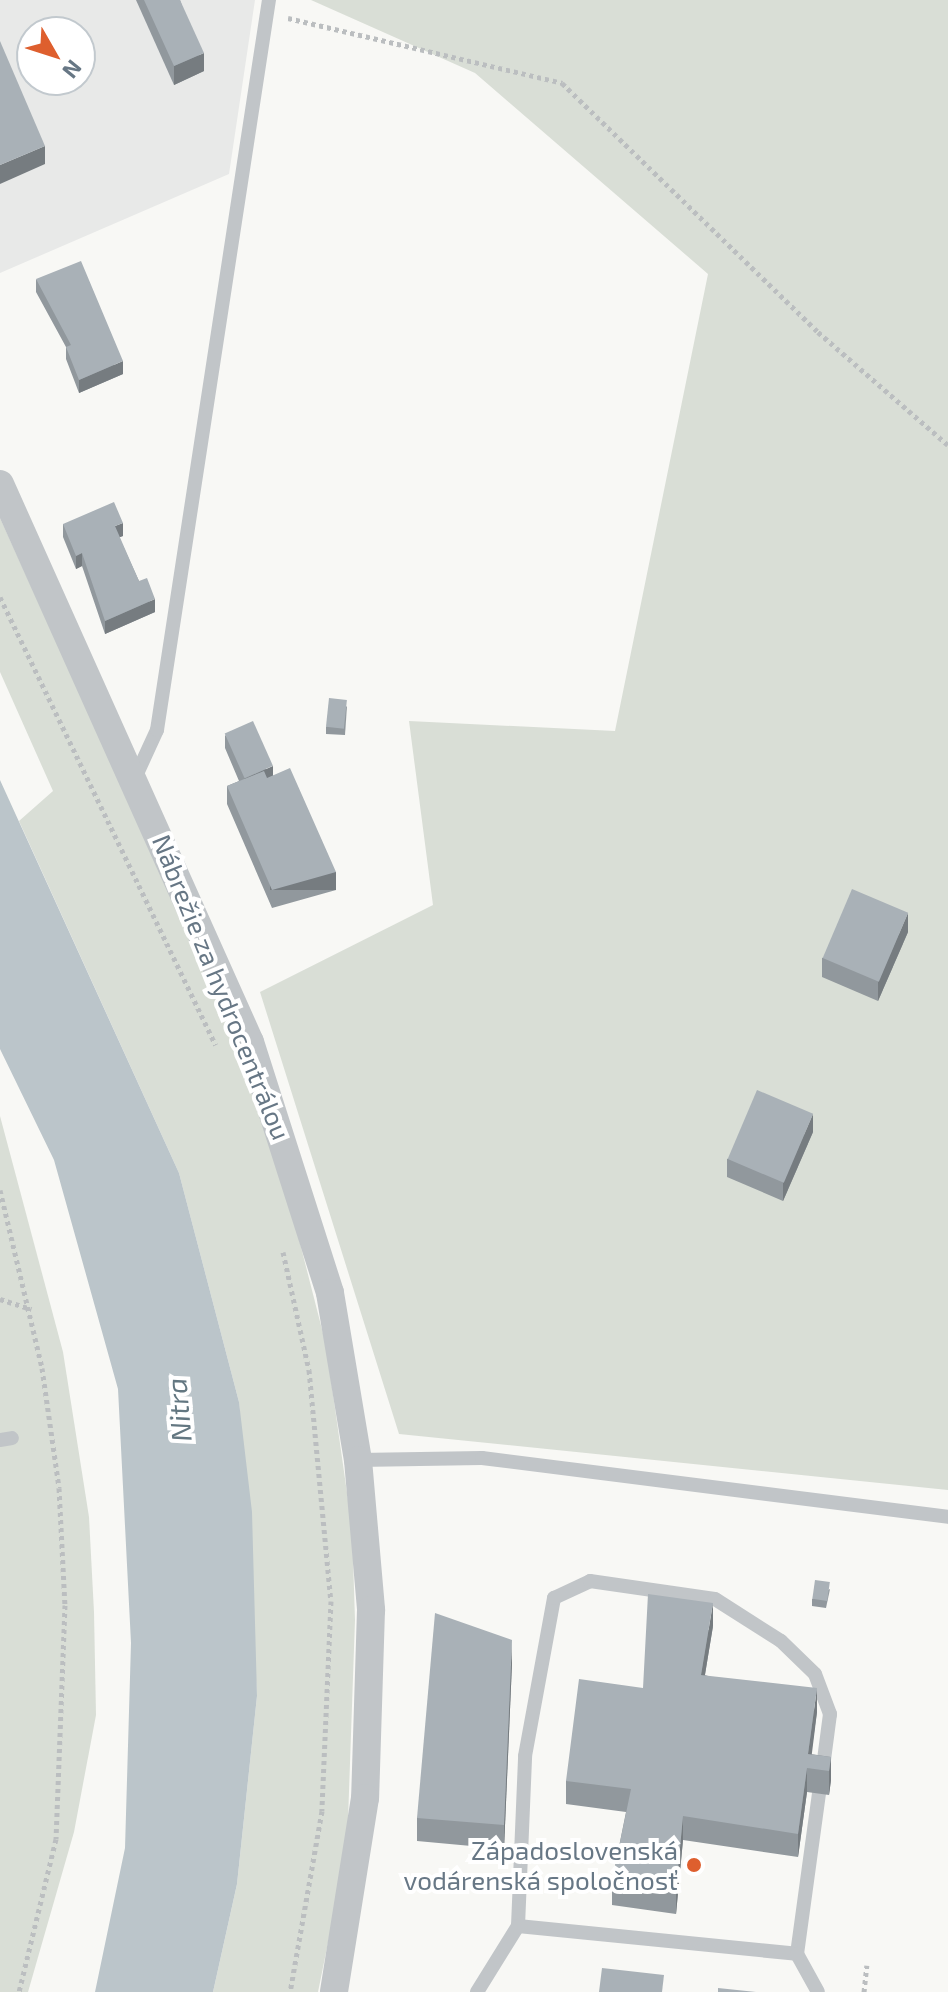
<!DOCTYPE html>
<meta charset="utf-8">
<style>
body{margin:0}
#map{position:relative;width:948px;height:1992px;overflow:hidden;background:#f8f8f5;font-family:"Exo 2",sans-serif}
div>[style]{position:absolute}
.built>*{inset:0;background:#e8e9e8}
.green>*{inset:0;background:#d9ded6}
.water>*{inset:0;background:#bbc5ca}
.path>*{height:5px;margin-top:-2.5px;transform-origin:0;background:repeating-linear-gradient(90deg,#bbbec0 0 4px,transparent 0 8px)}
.service>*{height:14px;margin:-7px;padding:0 7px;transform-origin:7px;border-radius:7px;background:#c1c5c8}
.minor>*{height:28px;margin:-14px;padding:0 14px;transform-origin:14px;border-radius:14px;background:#c1c5c8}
.wall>*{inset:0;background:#91989d}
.shaded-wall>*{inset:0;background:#767c80;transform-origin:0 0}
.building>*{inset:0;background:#a9b1b7;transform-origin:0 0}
.dots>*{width:22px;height:22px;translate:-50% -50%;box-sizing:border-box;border:4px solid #fff;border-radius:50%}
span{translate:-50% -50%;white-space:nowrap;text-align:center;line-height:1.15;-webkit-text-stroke:8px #fff;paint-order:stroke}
.street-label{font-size:26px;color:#677785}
.poi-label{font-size:26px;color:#677785}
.right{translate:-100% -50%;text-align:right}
.water-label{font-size:28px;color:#637781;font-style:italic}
.north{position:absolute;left:16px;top:16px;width:80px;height:80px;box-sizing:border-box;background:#fff;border:2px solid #c2c9ce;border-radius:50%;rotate:129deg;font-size:22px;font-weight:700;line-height:32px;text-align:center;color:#677785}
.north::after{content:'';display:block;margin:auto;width:28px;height:36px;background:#de5f2e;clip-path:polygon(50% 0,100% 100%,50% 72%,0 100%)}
</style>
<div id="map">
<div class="built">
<i style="clip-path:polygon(evenodd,0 0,255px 0,229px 174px,0 273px,0 0,32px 32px,80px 32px,80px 80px,32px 80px,32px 32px)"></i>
</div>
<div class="green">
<i style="clip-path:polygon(311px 0,948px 0,948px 1490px,399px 1434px,260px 992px,433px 905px,409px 721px,615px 731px,708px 274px,475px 73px)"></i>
<i style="clip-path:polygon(0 518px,204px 966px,280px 1165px,326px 1345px,352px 1528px,355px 1620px,347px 1849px,318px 1992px,213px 1992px,237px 1884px,257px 1696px,239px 1402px,179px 1173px,19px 821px,53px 791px,0 672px)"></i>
<i style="clip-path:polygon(0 1116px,63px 1352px,89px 1517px,94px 1612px,96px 1715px,74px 1832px,28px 1992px,0 1992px)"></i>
</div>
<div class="water">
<i style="clip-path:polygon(0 780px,179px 1173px,239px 1402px,252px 1512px,257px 1696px,237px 1884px,213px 1992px,95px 1992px,125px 1848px,131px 1643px,118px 1389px,54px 1160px,0 1049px)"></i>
</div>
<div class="path">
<i style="left:288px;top:18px;width:282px;rotate:13.3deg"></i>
<i style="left:562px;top:83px;width:357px;rotate:44.2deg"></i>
<i style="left:818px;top:332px;width:172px;rotate:41deg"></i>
<i style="left:0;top:597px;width:497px;rotate:64.3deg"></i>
<i style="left:0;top:1190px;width:183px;rotate:76.7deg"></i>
<i style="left:42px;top:1368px;width:121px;rotate:81.9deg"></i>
<i style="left:59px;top:1488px;width:117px;rotate:87.1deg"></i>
<i style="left:65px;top:1605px;width:234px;rotate:92.2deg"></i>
<i style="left:56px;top:1839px;width:157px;rotate:103.6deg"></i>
<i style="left:283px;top:1252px;width:121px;rotate:77.6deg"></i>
<i style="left:309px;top:1370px;width:232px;rotate:84.6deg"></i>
<i style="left:331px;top:1601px;width:210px;rotate:92.5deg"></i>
<i style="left:322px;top:1811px;width:184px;rotate:100deg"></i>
<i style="left:0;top:1299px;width:33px;rotate:18deg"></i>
<i style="left:864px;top:1992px;width:27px;rotate:-84deg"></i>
</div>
<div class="service">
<i style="left:135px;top:778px;width:53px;rotate:-65.4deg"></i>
<i style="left:157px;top:730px;width:739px;rotate:-81.28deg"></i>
<i style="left:0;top:1440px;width:12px;rotate:-9deg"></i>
<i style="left:358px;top:1460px;width:124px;rotate:-0.9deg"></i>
<i style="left:482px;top:1458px;width:470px;rotate:7.2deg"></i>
<i style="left:518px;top:1926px;width:170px;rotate:-87.6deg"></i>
<i style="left:525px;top:1756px;width:161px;rotate:-79.6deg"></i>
<i style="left:554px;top:1598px;width:40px;rotate:-25deg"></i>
<i style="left:590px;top:1581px;width:126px;rotate:8.2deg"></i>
<i style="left:715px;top:1599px;width:78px;rotate:32.5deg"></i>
<i style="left:781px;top:1641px;width:47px;rotate:44.1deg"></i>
<i style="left:815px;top:1674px;width:43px;rotate:69.4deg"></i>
<i style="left:830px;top:1714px;width:62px;rotate:97.5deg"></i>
<i style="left:797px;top:1954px;width:162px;rotate:-82.2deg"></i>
<i style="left:477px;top:1992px;width:78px;rotate:-58.2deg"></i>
<i style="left:518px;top:1926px;width:280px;rotate:5.7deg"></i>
<i style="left:797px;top:1954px;width:43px;rotate:61.1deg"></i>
</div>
<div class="minor">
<i style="left:0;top:484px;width:611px;rotate:65.87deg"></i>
<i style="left:250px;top:1042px;width:263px;rotate:72.3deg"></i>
<i style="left:330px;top:1293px;width:169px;rotate:80.5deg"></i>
<i style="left:358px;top:1460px;width:151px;rotate:85deg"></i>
<i style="left:371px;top:1610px;width:188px;rotate:91.8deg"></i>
<i style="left:365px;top:1798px;width:196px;rotate:99.1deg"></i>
</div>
<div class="wall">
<i style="clip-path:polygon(136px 0,180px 0,204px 71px,174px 85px)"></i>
<i style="clip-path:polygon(36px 279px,123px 374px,79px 393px,66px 359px,66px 347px,36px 292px)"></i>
<i style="clip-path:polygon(63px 524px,123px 536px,119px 537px,139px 581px,155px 612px,105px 634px,82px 566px,76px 569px,63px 537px)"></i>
<i style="clip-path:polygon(347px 706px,345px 735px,326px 734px,326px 727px)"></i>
<i style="clip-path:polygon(225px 735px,273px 775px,336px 890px,272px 908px,227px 804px,227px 786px,239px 781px,225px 748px)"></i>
<i style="clip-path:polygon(908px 932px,878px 1001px,822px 977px,822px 958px)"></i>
<i style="clip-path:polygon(813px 1132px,783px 1201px,727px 1177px,727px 1159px)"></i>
<i style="clip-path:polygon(830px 1589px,826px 1608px,812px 1606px,812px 1599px)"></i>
<i style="clip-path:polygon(713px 1626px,705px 1675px,817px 1712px,811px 1754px,831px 1757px,831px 1780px,829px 1795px,807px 1792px,798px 1857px,683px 1840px,676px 1914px,612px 1905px,612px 1881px,626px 1812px,566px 1804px,566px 1781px,643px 1688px)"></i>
<i style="clip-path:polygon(512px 1663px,504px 1849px,417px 1841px,417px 1818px)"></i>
</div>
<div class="shaded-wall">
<i style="clip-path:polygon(204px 53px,204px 71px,174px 85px,174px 66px)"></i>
<i style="clip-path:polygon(45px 146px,45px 164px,0 184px,0 165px)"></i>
<i style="clip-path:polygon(123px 361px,123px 374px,79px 393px,79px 380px)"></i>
<i style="clip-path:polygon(123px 523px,123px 536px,115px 539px,115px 526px)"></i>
<i style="clip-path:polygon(82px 553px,82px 566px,76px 569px,76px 556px)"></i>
<i style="clip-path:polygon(155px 599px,155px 612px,105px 634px,105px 621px)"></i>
<i style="clip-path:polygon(273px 766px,273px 779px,244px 779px)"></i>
<i style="left:336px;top:872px;width:18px;height:66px;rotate:90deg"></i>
<i style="clip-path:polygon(908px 913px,908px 932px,878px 1001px,878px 982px)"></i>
<i style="clip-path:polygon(813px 1114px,813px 1132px,783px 1201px,783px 1183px)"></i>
<i style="clip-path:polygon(713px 1603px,713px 1626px,701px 1698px,701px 1675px)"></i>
<i style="clip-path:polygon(512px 1640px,512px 1663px,504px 1849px,504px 1825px)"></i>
<i style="clip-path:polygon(817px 1688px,817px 1712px,810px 1769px,808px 1754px)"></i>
<i style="clip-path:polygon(831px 1757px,831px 1780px,829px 1795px,829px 1771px)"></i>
<i style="clip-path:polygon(807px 1768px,807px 1792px,798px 1857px,798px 1834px)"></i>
<i style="clip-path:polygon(683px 1816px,683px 1840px,676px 1914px,676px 1890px)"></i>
</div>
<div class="building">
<i style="clip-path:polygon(144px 0,180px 0,204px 53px,174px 66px)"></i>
<i style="clip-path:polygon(0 41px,45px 146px,0 165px)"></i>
<i style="clip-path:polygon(81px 261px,123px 361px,79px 380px,66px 347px,71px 345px,36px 279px)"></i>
<i style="clip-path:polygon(114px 502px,123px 523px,115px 526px,139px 581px,147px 578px,155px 599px,105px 621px,82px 553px,76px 556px,63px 524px)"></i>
<i style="left:329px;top:698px;width:18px;height:29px;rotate:6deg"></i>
<i style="left:253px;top:721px;width:49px;height:31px;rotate:66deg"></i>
<i style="clip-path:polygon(290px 768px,336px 872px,272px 890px,227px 786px,264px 771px,267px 778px)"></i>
<i style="left:852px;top:889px;width:61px;height:75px;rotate:23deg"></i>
<i style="left:757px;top:1090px;width:61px;height:75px;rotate:23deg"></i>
<i style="left:815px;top:1580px;width:15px;height:19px;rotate:8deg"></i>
<i style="clip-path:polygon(648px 1594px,713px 1603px,701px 1675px,817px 1688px,808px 1754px,831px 1757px,829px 1771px,807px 1768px,798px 1834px,683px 1816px,676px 1890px,612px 1881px,631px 1789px,566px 1781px,579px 1679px,643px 1688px)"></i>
<i style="clip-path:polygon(435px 1613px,512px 1640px,504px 1825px,417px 1818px)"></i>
<i style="clip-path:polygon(602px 1968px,664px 1975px,662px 1992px,599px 1992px)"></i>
<i style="clip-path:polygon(718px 1988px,756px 1992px,718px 1992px)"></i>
</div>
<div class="dots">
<i style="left:694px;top:1865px;background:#de5f2e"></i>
</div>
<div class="street-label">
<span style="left:222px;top:987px;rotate:68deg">Nábrežie za hydrocentrálou</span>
</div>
<div class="poi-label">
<span class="right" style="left:678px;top:1865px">Západoslovenská<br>vodárenská spoločnosť</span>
</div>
<div class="water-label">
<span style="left:178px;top:1410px;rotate:-95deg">Nitra</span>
</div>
<div class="north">N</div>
</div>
